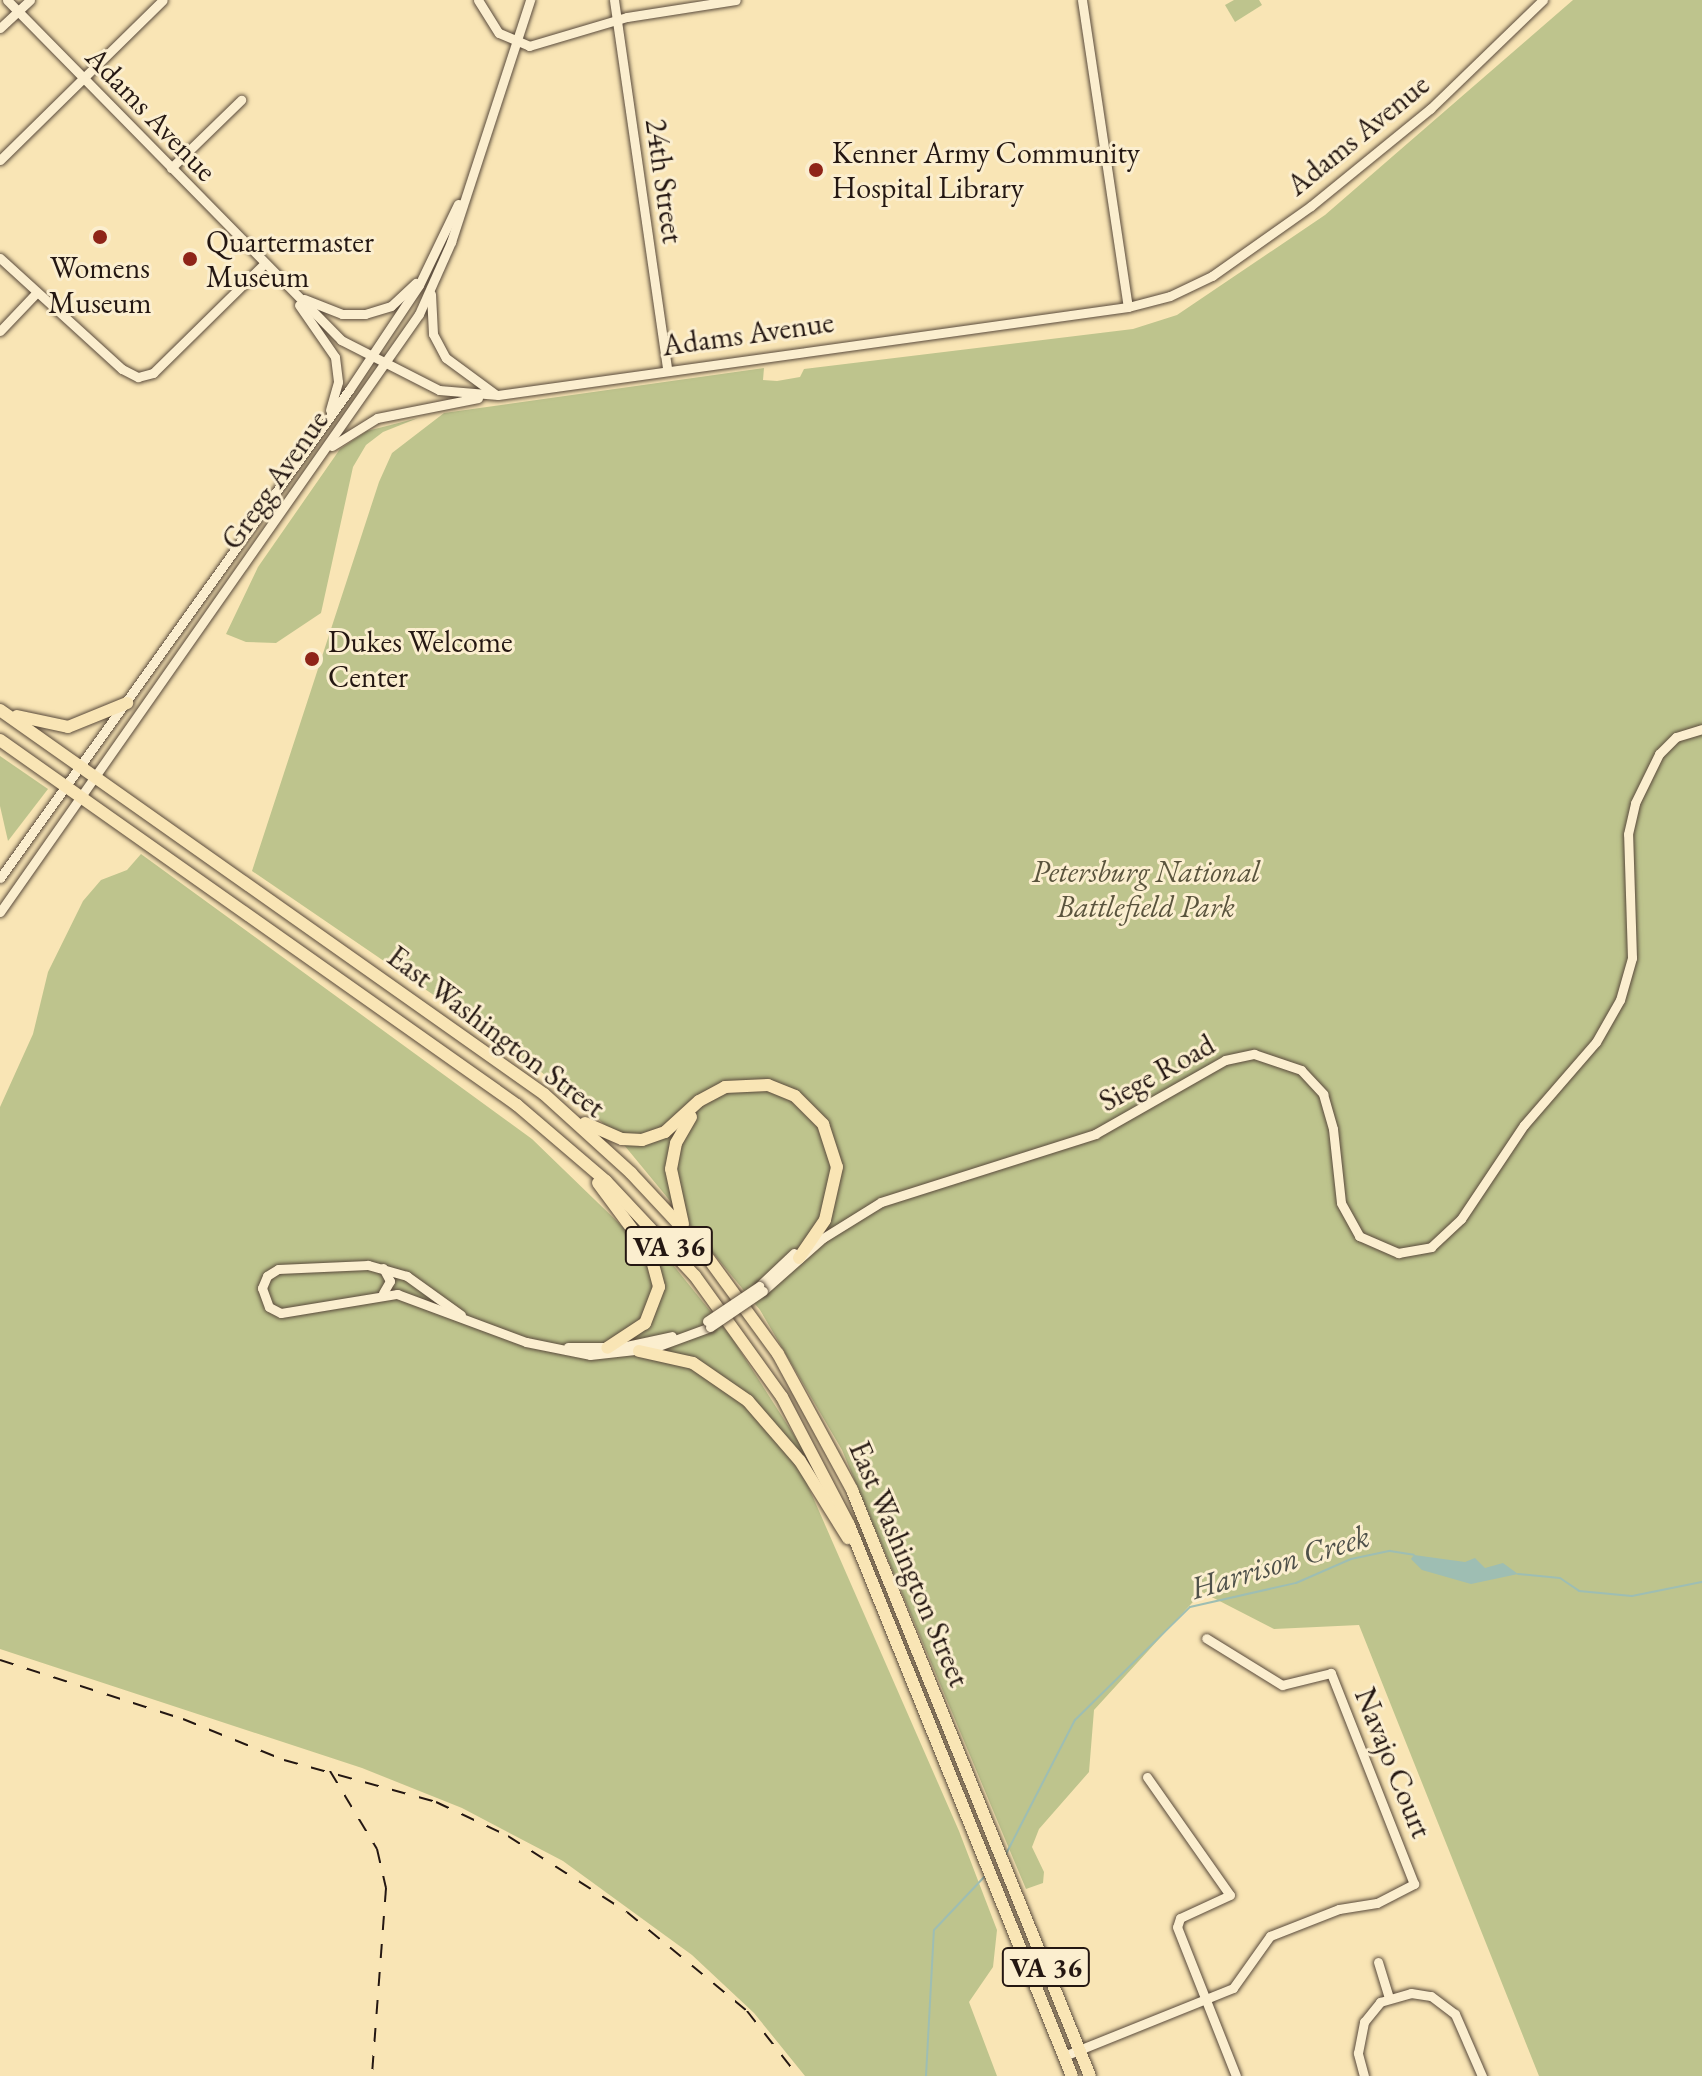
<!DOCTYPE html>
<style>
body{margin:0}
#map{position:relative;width:1702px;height:2076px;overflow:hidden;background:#f9e5b5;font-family:"EB Garamond",serif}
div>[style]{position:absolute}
.green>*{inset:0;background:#bec48d}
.water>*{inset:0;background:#9ebeb3}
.stream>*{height:2px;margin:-1px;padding:0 1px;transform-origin:1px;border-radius:1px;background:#9ebeb3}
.roads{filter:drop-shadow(0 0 2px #594a3b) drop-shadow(0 0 2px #594a3b)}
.minor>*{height:9px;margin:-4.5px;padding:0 4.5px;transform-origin:4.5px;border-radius:4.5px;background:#fbeecf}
.highway>*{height:12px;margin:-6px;padding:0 6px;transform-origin:6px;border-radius:6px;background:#f9e5b5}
.rail>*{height:2px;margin-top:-1px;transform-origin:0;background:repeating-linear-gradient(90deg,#241712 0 14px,transparent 0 28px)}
.bridges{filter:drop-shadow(0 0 2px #594a3b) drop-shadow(0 0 2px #594a3b)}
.minor-bridge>*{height:9px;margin:-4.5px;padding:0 4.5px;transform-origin:4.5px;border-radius:4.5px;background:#fbeecf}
.dots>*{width:22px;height:22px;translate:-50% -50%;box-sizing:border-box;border:4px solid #fbeecf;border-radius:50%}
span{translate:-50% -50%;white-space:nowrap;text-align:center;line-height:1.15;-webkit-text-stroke:6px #fbeecf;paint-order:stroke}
.shield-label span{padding:2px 6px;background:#fbeecf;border:2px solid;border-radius:6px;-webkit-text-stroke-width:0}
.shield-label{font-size:28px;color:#241712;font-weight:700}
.street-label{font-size:30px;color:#241712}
.poi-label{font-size:30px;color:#241712}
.left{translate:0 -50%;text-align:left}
.park-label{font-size:30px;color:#5a543d;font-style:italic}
.water-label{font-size:32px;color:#4f514a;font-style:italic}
</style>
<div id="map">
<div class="green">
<i style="clip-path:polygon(1234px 0,1259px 0,1262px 5px,1235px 22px,1225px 5px)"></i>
<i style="clip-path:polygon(1573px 0,1702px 0,1702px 2076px,1539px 2076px,1359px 1625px,1274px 1629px,1202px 1592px,1094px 1710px,1089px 1772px,1039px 1829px,1032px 1847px,1044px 1872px,1043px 1883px,1026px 1889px,842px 1450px,760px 1310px,615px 1134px,575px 1098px,501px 1041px,252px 871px,379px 482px,392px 453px,444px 413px,764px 368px,763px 380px,777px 381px,800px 377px,804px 369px,1133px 329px,1177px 315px,1325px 215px)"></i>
<i style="clip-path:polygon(418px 418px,383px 432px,366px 445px,353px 467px,321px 613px,276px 643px,246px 642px,226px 634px,258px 567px,340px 449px,367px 431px)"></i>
<i style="clip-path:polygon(0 756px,48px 789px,8px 841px,0 806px)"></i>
<i style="clip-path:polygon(141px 854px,532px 1139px,657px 1260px,659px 1253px,665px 1255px,732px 1338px,810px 1460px,805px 1479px,959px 1831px,997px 1930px,993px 1967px,969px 2002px,997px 2076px,805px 2076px,754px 2013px,692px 1955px,563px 1861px,462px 1808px,362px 1768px,0 1649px,0 1107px,33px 1034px,48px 972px,83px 901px,101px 880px,127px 870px)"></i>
</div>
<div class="water">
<i style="clip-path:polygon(1414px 1555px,1465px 1562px,1475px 1558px,1485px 1568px,1503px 1563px,1518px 1574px,1471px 1584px,1422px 1570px,1411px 1559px)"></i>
</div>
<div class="stream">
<i style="left:1518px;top:1574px;width:42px;rotate:5.4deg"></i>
<i style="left:1560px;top:1578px;width:23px;rotate:34deg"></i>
<i style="left:1579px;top:1591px;width:53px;rotate:5.4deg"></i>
<i style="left:1632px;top:1596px;width:71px;rotate:-11.3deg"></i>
<i style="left:1006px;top:1854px;width:151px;rotate:-62.8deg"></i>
<i style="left:1075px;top:1720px;width:161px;rotate:-44.5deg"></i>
<i style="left:1190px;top:1607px;width:109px;rotate:-12.8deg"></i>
<i style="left:1296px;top:1583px;width:60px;rotate:-23.6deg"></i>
<i style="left:1351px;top:1559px;width:40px;rotate:-12deg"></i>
<i style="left:1390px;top:1551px;width:24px;rotate:9deg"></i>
<i style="left:926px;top:2076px;width:146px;rotate:-86.9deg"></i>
<i style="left:934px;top:1930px;width:74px;rotate:-46.6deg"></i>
</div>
<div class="roads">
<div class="minor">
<i style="left:7px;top:0;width:477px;rotate:45.5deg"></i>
<i style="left:341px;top:340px;width:110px;rotate:27deg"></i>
<i style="left:439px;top:390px;width:59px;rotate:4.8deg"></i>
<i style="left:498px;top:395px;width:636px;rotate:-7.95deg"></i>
<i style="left:1128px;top:307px;width:43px;rotate:-14.7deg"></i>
<i style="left:1170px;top:296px;width:47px;rotate:-25.5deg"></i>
<i style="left:1212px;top:276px;width:121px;rotate:-35.3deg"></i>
<i style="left:1311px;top:206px;width:154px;rotate:-39.2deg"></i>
<i style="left:1430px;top:109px;width:157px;rotate:-44deg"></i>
<i style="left:478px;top:0;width:39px;rotate:58deg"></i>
<i style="left:499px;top:33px;width:33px;rotate:23deg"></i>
<i style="left:529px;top:46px;width:102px;rotate:-16.5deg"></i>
<i style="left:627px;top:17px;width:110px;rotate:-8.9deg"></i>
<i style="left:614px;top:0;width:374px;rotate:81.8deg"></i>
<i style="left:1082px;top:0;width:310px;rotate:81.5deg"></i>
<i style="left:0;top:28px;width:41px;rotate:-43deg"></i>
<i style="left:0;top:160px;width:228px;rotate:-44.5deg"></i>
<i style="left:171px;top:168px;width:98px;rotate:-44.2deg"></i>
<i style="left:0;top:258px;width:165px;rotate:42.3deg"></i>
<i style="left:122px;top:369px;width:18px;rotate:27deg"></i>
<i style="left:138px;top:377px;width:16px;rotate:-15deg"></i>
<i style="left:153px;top:373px;width:156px;rotate:-44.5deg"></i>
<i style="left:431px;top:294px;width:40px;rotate:87.1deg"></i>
<i style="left:433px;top:334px;width:27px;rotate:62deg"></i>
<i style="left:446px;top:358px;width:61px;rotate:36.3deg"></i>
<i style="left:304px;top:299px;width:41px;rotate:21.5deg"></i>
<i style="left:342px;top:314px;width:23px"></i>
<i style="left:365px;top:314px;width:27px;rotate:-17deg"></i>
<i style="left:391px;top:306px;width:34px;rotate:-43deg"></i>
<i style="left:299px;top:305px;width:63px;rotate:55.3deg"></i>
<i style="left:335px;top:357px;width:25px;rotate:83deg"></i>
<i style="left:338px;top:382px;width:29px;rotate:106deg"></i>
<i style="left:0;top:331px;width:52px;rotate:-46.5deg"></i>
<i style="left:332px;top:446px;width:53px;rotate:-31.9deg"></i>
<i style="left:377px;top:418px;width:103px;rotate:-11.2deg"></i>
<i style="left:0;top:878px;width:600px;rotate:-54.43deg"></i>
<i style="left:349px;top:390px;width:126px;rotate:-56.3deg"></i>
<i style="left:419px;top:285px;width:90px;rotate:-64.3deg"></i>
<i style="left:0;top:912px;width:730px;rotate:-54.98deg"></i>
<i style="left:419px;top:314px;width:79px;rotate:-66deg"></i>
<i style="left:451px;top:242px;width:255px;rotate:-71.9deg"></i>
<i style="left:383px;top:1268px;width:15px;rotate:62deg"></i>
<i style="left:390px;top:1281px;width:14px;rotate:120deg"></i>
<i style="left:759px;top:1286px;width:48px;rotate:-43.3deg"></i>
<i style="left:763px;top:1291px;width:80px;rotate:-41.5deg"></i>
<i style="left:823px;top:1238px;width:68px;rotate:-31.8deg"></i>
<i style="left:881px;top:1202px;width:225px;rotate:-17.6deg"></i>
<i style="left:1095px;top:1134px;width:150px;rotate:-29.6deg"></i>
<i style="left:1225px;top:1060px;width:30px;rotate:-12deg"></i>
<i style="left:1254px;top:1054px;width:50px;rotate:18.8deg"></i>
<i style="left:1301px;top:1070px;width:33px;rotate:47deg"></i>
<i style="left:1323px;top:1094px;width:36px;rotate:74deg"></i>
<i style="left:1333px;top:1129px;width:74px;rotate:83.8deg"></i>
<i style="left:1341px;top:1203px;width:38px;rotate:61deg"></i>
<i style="left:1359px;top:1236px;width:43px;rotate:23.6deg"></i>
<i style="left:1398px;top:1253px;width:34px;rotate:-10deg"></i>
<i style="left:1431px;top:1247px;width:41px;rotate:-43deg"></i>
<i style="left:1461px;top:1219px;width:113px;rotate:-56.2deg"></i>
<i style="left:1524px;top:1125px;width:110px;rotate:-49.1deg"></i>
<i style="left:1596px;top:1042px;width:48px;rotate:-60.3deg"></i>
<i style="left:1620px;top:1000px;width:44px;rotate:-74.1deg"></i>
<i style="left:1632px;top:958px;width:124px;rotate:-91.8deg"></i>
<i style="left:1628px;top:834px;width:32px;rotate:-77deg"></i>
<i style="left:1635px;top:803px;width:55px;rotate:-63.9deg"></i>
<i style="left:1659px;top:754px;width:24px;rotate:-45deg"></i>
<i style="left:1676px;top:737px;width:27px;rotate:-17deg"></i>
<i style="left:461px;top:1315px;width:67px;rotate:-144.2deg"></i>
<i style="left:407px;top:1276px;width:41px;rotate:-164.2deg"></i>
<i style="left:368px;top:1265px;width:90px;rotate:177.5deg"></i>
<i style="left:278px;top:1269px;width:13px;rotate:148deg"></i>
<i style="left:267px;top:1276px;width:13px;rotate:113deg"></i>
<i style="left:262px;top:1288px;width:20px;rotate:70deg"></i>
<i style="left:269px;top:1307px;width:13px;rotate:27deg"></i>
<i style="left:281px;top:1313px;width:118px;rotate:-9.3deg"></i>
<i style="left:397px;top:1294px;width:138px;rotate:20.4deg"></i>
<i style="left:526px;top:1342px;width:65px;rotate:11.5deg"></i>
<i style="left:590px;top:1355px;width:63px;rotate:-6.3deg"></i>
<i style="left:653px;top:1348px;width:61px;rotate:-20.2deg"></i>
<i style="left:568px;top:1347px;width:54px"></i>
<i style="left:622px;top:1347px;width:51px;rotate:-12.4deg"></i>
<i style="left:1147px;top:1777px;width:144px;rotate:54.9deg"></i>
<i style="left:1230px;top:1895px;width:55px;rotate:155.3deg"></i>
<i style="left:1180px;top:1918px;width:9px;rotate:108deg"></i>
<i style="left:1177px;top:1927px;width:160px;rotate:68.4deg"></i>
<i style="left:1378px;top:1962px;width:37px;rotate:73deg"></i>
<i style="left:1064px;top:2056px;width:182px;rotate:-21.9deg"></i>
<i style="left:1233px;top:1988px;width:64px;rotate:-54.6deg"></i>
<i style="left:1270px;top:1936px;width:74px;rotate:-21.4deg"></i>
<i style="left:1339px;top:1909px;width:38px;rotate:-9deg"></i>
<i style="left:1377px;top:1903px;width:42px;rotate:-27.2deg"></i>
<i style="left:1414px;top:1884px;width:227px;rotate:-111.5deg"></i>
<i style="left:1331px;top:1673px;width:50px;rotate:166.2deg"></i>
<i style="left:1282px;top:1685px;width:89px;rotate:-148.3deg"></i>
<i style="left:1364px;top:2076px;width:24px;rotate:-105deg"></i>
<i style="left:1358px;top:2053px;width:32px;rotate:-79deg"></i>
<i style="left:1364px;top:2022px;width:26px;rotate:-51deg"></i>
<i style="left:1380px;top:2002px;width:32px;rotate:-16deg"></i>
<i style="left:1411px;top:1993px;width:20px;rotate:9deg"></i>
<i style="left:1431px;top:1996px;width:30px;rotate:37deg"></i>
<i style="left:1455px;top:2014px;width:68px;rotate:66.5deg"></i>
</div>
<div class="highway">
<i style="left:0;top:710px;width:666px;rotate:35.22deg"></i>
<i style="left:544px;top:1094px;width:118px;rotate:42.2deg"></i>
<i style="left:631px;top:1173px;width:101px;rotate:47deg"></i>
<i style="left:700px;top:1247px;width:132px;rotate:53.9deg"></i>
<i style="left:778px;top:1354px;width:155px;rotate:61.4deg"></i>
<i style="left:852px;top:1490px;width:632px;rotate:67.9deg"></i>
<i style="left:17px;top:716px;width:52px;rotate:12.2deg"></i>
<i style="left:68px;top:727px;width:64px;rotate:-22.1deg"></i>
<i style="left:0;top:740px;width:633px;rotate:35.22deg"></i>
<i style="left:517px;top:1105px;width:117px;rotate:40.5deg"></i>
<i style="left:606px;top:1181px;width:130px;rotate:46.9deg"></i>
<i style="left:695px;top:1276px;width:149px;rotate:54.3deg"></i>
<i style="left:782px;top:1397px;width:144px;rotate:62.4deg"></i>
<i style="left:849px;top:1525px;width:594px;rotate:67.97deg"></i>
<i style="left:585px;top:1123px;width:40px;rotate:23.4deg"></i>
<i style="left:622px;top:1139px;width:20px;rotate:3deg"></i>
<i style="left:642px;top:1140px;width:24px;rotate:-19deg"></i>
<i style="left:665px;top:1132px;width:46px;rotate:-42.4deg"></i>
<i style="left:699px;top:1101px;width:30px;rotate:-28deg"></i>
<i style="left:725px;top:1087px;width:43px;rotate:-2.7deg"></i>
<i style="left:768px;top:1085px;width:29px;rotate:22deg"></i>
<i style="left:795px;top:1096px;width:40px;rotate:45deg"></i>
<i style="left:823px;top:1124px;width:45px;rotate:72deg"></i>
<i style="left:837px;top:1167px;width:54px;rotate:102.8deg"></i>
<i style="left:825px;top:1220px;width:46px;rotate:124.4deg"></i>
<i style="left:598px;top:1183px;width:87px;rotate:53.4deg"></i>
<i style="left:650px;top:1253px;width:35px;rotate:75deg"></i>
<i style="left:659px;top:1287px;width:39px;rotate:111deg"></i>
<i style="left:645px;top:1323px;width:45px;rotate:146.7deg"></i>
<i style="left:683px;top:1224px;width:56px;rotate:-102.3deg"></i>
<i style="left:671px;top:1169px;width:26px;rotate:-79deg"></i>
<i style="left:676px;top:1143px;width:30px;rotate:-60deg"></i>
<i style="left:639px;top:1351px;width:55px;rotate:12.5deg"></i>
<i style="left:693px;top:1363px;width:67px;rotate:34.6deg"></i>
<i style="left:748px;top:1401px;width:79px;rotate:49.1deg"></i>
<i style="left:800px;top:1461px;width:91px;rotate:58.1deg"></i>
</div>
</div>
<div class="rail">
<i style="left:0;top:1660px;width:192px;rotate:17.9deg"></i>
<i style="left:183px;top:1719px;width:109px;rotate:22.1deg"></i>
<i style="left:284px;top:1760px;width:158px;rotate:15.4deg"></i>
<i style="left:436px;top:1802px;width:80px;rotate:25.3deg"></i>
<i style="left:508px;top:1836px;width:141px;rotate:32.6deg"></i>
<i style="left:627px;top:1912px;width:156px;rotate:39.5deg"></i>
<i style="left:747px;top:2011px;width:83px;rotate:51.9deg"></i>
<i style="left:330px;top:1771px;width:91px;rotate:58.9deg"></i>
<i style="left:377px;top:1849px;width:40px;rotate:77deg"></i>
<i style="left:386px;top:1888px;width:189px;rotate:94.3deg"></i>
</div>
<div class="bridges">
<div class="minor-bridge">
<i style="left:707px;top:1321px;width:63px;rotate:-33.9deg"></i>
<i style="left:710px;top:1327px;width:64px;rotate:-34.2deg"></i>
</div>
</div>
<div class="dots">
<i style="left:816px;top:170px;background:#8f2418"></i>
<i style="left:100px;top:237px;background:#8f2418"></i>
<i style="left:190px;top:259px;background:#8f2418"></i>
<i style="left:312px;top:659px;background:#8f2418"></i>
</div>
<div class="shield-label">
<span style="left:669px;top:1246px">VA 36</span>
<span style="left:1046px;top:1967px">VA 36</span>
</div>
<div class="street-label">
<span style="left:151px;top:114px;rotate:46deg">Adams Avenue</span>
<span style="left:1358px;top:135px;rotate:-39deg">Adams Avenue</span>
<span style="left:664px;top:181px;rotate:82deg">24th Street</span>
<span style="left:748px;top:334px;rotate:-8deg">Adams Avenue</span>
<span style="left:275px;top:480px;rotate:-55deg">Gregg Avenue</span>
<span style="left:496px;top:1032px;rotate:37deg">East Washington Street</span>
<span style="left:1157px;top:1073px;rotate:-29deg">Siege Road</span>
<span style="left:909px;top:1564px;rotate:67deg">East Washington Street</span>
<span style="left:1393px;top:1763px;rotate:68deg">Navajo Court</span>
</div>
<div class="poi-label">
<span class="left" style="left:832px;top:170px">Kenner Army Community<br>Hospital Library</span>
<span class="left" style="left:206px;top:259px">Quartermaster<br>Museum</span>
<span style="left:100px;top:285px">Womens<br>Museum</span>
<span class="left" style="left:328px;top:659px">Dukes Welcome<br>Center</span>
</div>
<div class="park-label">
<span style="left:1146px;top:889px">Petersburg National<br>Battlefield Park</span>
</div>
<div class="water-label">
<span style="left:1280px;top:1562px;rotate:-17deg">Harrison Creek</span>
</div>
</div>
